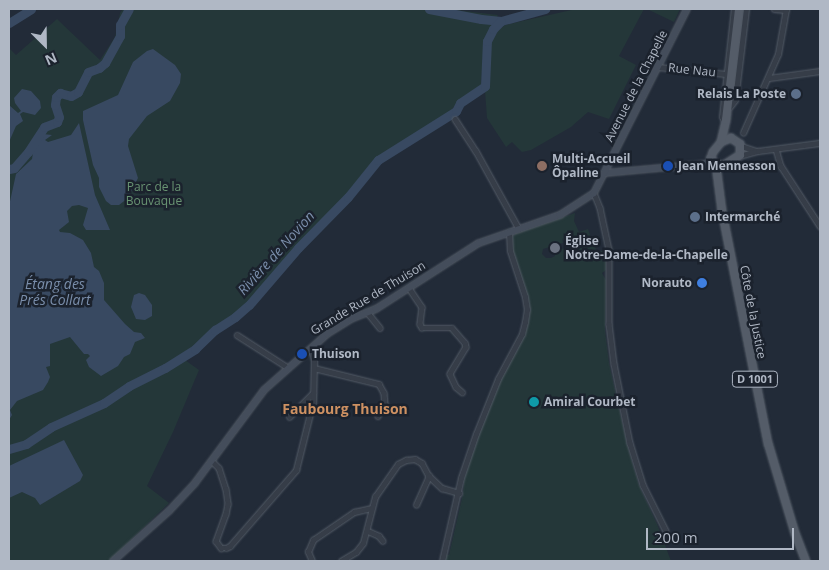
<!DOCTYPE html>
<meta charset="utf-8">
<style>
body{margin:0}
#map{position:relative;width:829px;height:570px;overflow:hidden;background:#222b38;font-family:"Open Sans",sans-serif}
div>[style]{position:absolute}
.green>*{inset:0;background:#243739}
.water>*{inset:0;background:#384961}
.river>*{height:9px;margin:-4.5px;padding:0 4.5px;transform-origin:4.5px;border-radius:4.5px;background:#384961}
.roads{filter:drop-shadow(0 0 1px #535b66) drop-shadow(0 0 1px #535b66)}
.street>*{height:4.5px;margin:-2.25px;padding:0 2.25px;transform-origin:2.25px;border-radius:2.25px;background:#363d48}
.secondary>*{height:6px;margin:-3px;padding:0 3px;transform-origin:3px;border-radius:3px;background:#444d5b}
.primary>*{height:8px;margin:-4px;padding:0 4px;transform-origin:4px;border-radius:4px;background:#545c68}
.dots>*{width:14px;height:14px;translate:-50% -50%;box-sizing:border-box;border:2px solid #1b222d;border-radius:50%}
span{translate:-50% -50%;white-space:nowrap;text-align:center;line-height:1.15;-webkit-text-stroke:5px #1b222d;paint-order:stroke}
.shield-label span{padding:1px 4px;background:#1b222d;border:1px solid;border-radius:4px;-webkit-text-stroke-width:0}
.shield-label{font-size:11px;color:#b0b8c5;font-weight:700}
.street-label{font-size:12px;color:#b0b8c5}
.poi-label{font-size:12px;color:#b0b8c5;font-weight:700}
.right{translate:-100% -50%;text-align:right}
.left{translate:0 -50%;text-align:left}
.park-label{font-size:12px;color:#699473}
.water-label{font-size:14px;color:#7a8eab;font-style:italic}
.neighbourhood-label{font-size:14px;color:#ce9162;font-weight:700}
.frame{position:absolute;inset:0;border:10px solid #b0b8c5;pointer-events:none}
.north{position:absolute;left:20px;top:20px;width:50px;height:50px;-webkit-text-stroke:4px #1b222d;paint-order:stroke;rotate:157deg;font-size:14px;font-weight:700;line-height:20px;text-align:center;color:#b0b8c5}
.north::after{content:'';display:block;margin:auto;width:18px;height:22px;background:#b0b8c5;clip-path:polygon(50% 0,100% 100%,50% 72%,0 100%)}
.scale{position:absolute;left:646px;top:528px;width:148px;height:22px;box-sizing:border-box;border:2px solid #b0b8c5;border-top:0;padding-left:6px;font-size:15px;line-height:18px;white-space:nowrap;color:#b0b8c5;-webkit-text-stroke:4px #1b222d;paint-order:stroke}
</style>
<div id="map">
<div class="green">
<i style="clip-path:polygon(123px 9px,448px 9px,498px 15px,484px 40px,481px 87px,459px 101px,453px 108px,456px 114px,380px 163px,250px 306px,217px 331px,185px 360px,199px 370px,173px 432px,147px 486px,169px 503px,109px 561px,9px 561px,9px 48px,16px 55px,57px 19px,100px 60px,115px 37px,120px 13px)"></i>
<i style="clip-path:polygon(576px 9px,644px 9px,619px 56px,636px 65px,609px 119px,588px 112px,571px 127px,531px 150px,522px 152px,512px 142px,506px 147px,487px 118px,485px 91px,489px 78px,490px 47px,496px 32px,505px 25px)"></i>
<i style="clip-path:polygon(647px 9px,680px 9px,674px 22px)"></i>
<i style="clip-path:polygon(evenodd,575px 213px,574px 221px,579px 232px,588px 229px,593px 243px,595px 244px,596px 251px,606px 251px,606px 270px,602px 273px,606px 280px,605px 331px,609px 363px,628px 448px,639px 485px,657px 524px,671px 561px,445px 561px,446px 555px,449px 555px,463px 494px,465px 470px,487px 404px,522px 340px,528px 320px,527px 295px,512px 253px,512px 237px,516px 233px,575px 213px,562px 238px,567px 247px,554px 252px,555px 256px,551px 258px,546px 258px,542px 254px,543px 249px,563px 243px,562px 238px)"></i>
</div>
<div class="water">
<i style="clip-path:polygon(153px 49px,175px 65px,181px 74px,180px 83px,170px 101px,147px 116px,129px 139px,128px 146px,138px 178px,128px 198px,119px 205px,111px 205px,106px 201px,99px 187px,99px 178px,93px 165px,83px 120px,83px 111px,118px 95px,133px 62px,147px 51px)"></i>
<i style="clip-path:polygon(22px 89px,31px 91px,40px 101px,41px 108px,35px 115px,23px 112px,20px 114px,23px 121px,16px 126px,9px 142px,9px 105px,18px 113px,21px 111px,15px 103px,14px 98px)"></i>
<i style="clip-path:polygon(79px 123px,95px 195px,110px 230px,86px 230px,83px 225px,88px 208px,79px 205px,72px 206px,67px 211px,69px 222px,59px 230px,60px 232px,70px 233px,83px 240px,91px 253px,94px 267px,99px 271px,104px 283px,104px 300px,125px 324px,134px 332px,141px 333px,145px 338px,135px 342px,130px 354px,124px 357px,118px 366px,101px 376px,89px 367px,86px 360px,90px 356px,88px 354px,84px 354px,70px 337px,50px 344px,50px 366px,46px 367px,50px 377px,48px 382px,43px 390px,17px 401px,10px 410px,12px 415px,9px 420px,9px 206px,16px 174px,32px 159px,34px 146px,43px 134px,52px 135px,45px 140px,48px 142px,71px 135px)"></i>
<i style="clip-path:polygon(139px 293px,145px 295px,152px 305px,152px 316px,145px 320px,136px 319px,131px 307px,134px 295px)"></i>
<i style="clip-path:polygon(64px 440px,83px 475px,80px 481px,40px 505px,35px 498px,22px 492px,9px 498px,9px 466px)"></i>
</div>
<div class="river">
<i style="left:429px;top:9px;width:53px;rotate:10.9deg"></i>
<i style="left:481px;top:19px;width:20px;rotate:6deg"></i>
<i style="left:501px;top:21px;width:46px;rotate:-15.3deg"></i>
<i style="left:9px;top:23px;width:26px;rotate:-32deg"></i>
<i style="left:9px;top:169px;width:5px;rotate:-11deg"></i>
<i style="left:14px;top:168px;width:21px;rotate:-49deg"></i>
<i style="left:28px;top:152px;width:30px;rotate:-57deg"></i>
<i style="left:44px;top:127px;width:14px;rotate:-21deg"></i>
<i style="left:57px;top:122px;width:5px;rotate:-68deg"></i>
<i style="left:59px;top:117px;width:13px;rotate:-108deg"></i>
<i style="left:55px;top:105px;width:8px;rotate:-83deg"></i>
<i style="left:56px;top:97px;width:6px;rotate:-45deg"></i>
<i style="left:60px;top:93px;width:11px;rotate:15deg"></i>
<i style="left:71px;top:96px;width:8px;rotate:-30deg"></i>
<i style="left:78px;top:92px;width:22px;rotate:-63deg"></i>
<i style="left:88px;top:72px;width:12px;rotate:-20deg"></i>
<i style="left:99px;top:68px;width:8px;rotate:-40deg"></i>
<i style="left:105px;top:63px;width:31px;rotate:-61deg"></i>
<i style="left:120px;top:36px;width:11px;rotate:-90deg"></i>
<i style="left:120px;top:25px;width:18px;rotate:-61deg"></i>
<i style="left:9px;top:449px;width:18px;rotate:-16deg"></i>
<i style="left:26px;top:444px;width:30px;rotate:-34deg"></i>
<i style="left:51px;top:427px;width:58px;rotate:-24.4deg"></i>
<i style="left:104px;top:403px;width:30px;rotate:-34deg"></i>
<i style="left:129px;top:386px;width:40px;rotate:-26.6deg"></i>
<i style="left:165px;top:368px;width:36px;rotate:-32deg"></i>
<i style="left:195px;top:349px;width:28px;rotate:-44deg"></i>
<i style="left:215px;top:330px;width:24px;rotate:-33deg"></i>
<i style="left:235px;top:317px;width:18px;rotate:-41deg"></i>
<i style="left:249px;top:305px;width:75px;rotate:-49.3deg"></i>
<i style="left:298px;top:248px;width:71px;rotate:-45.6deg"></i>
<i style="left:348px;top:197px;width:48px;rotate:-51deg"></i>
<i style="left:378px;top:160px;width:92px;rotate:-32.1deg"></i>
<i style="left:456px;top:111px;width:9px;rotate:-63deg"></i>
<i style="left:460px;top:103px;width:30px;rotate:-34deg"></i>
<i style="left:485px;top:86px;width:45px;rotate:-87.5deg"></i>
<i style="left:487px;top:41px;width:13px;rotate:-63deg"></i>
<i style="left:493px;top:29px;width:11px;rotate:-45deg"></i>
</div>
<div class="roads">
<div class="street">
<i style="left:774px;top:9px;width:12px;rotate:5deg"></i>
<i style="left:658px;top:67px;width:68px;rotate:5.9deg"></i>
<i style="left:769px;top:78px;width:51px;rotate:-7.8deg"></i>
<i style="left:728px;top:109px;width:11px;rotate:-52deg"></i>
<i style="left:735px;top:100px;width:92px;rotate:-83.1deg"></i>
<i style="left:455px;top:119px;width:38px;rotate:57deg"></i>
<i style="left:476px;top:151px;width:89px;rotate:61.1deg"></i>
<i style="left:724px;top:121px;width:4px;rotate:-117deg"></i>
<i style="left:722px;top:117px;width:109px;rotate:-83.7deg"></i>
<i style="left:743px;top:133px;width:86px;rotate:-66.1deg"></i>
<i style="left:778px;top:54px;width:46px;rotate:-79.9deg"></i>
<i style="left:741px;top:146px;width:16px;rotate:18deg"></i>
<i style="left:776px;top:149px;width:18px;rotate:74deg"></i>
<i style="left:781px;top:166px;width:72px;rotate:57deg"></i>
<i style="left:739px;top:156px;width:20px;rotate:-15deg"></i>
<i style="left:758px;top:151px;width:63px;rotate:-7.4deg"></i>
<i style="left:594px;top:193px;width:16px;rotate:68deg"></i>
<i style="left:600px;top:208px;width:43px;rotate:77.9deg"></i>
<i style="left:609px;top:250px;width:74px;rotate:90deg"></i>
<i style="left:609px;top:324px;width:40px;rotate:82.9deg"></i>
<i style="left:614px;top:364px;width:81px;rotate:78.6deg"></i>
<i style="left:630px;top:443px;width:44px;rotate:72.8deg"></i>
<i style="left:643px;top:485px;width:51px;rotate:63.4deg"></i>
<i style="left:409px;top:288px;width:23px;rotate:56deg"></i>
<i style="left:422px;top:307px;width:17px;rotate:97deg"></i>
<i style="left:420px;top:324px;width:4px;rotate:63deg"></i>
<i style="left:422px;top:328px;width:30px"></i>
<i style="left:452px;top:328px;width:20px;rotate:49deg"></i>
<i style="left:465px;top:343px;width:4px;rotate:76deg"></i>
<i style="left:466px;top:347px;width:31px;rotate:121deg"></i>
<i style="left:450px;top:374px;width:14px;rotate:65deg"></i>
<i style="left:456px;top:387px;width:8px;rotate:40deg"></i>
<i style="left:368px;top:313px;width:19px;rotate:51deg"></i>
<i style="left:237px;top:335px;width:59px;rotate:32.6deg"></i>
<i style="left:314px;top:368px;width:67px;rotate:13.8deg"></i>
<i style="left:379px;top:384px;width:10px;rotate:61deg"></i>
<i style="left:384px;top:393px;width:11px;rotate:85deg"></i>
<i style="left:385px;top:404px;width:14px;rotate:120deg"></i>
<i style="left:289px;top:417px;width:34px;rotate:-45deg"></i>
<i style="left:213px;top:462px;width:8px;rotate:45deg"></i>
<i style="left:219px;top:468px;width:22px;rotate:72deg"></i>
<i style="left:226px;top:489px;width:15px;rotate:82deg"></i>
<i style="left:228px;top:504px;width:10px;rotate:101deg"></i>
<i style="left:226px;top:514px;width:29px;rotate:110deg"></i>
<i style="left:216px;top:541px;width:9px;rotate:54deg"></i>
<i style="left:221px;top:548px;width:5px"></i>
<i style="left:226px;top:548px;width:4px;rotate:-27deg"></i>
<i style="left:230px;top:546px;width:101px;rotate:-49deg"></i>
<i style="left:296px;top:470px;width:70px;rotate:-76deg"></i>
<i style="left:313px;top:402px;width:41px;rotate:-88.6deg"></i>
<i style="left:314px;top:361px;width:13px;rotate:-103deg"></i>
<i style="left:416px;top:505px;width:32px;rotate:-66deg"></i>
<i style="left:368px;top:531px;width:12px;rotate:24deg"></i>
<i style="left:379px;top:536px;width:6px;rotate:51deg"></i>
<i style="left:312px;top:561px;width:10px;rotate:-114deg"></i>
<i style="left:308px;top:552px;width:13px;rotate:-67deg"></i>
<i style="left:313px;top:540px;width:50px;rotate:-34.3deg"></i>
<i style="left:354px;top:512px;width:18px;rotate:-13deg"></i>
<i style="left:341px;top:561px;width:17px;rotate:-31deg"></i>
<i style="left:356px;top:552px;width:11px;rotate:-52deg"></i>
<i style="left:363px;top:543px;width:48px;rotate:-75.4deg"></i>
<i style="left:375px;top:497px;width:40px;rotate:-55.1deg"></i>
<i style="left:398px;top:464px;width:9px;rotate:-27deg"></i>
<i style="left:406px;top:460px;width:9px;rotate:-6deg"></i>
<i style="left:415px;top:459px;width:8px;rotate:30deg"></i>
<i style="left:422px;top:463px;width:15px;rotate:62deg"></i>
<i style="left:429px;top:476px;width:18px;rotate:43deg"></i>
<i style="left:442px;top:488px;width:18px;rotate:16deg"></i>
<i style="left:442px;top:561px;width:85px;rotate:-77.1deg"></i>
<i style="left:461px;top:478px;width:46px;rotate:-71.2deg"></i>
<i style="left:476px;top:434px;width:59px;rotate:-68.2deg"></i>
<i style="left:498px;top:379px;width:51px;rotate:-61.9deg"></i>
<i style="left:522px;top:334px;width:12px;rotate:-76deg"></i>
<i style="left:525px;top:322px;width:12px;rotate:-81deg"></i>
<i style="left:527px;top:310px;width:13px;rotate:-99deg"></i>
<i style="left:525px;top:297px;width:48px;rotate:-108.1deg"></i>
<i style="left:510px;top:251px;width:19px;rotate:-93deg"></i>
</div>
<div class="secondary">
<i style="left:605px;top:173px;width:109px;rotate:-5.2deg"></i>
<i style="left:113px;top:561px;width:75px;rotate:-41.8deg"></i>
<i style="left:169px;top:511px;width:38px;rotate:-47deg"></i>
<i style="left:195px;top:483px;width:116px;rotate:-53.4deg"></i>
<i style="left:264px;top:390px;width:84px;rotate:-41.6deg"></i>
<i style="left:327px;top:334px;width:28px;rotate:-32deg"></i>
<i style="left:351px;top:319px;width:27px;rotate:-22deg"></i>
<i style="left:376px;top:309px;width:122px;rotate:-32.7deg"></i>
<i style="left:479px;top:243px;width:86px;rotate:-19.1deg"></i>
<i style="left:560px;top:215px;width:40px;rotate:-32.9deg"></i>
<i style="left:594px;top:193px;width:206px;rotate:-63.2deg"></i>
</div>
<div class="primary">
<i style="left:731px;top:138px;width:11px;rotate:34deg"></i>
<i style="left:740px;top:144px;width:11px;rotate:90deg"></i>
<i style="left:740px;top:155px;width:19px;rotate:148deg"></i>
<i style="left:724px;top:165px;width:8px;rotate:180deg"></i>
<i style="left:716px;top:165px;width:9px;rotate:-126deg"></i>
<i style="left:711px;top:158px;width:6px;rotate:-72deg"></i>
<i style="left:713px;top:152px;width:13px;rotate:-51deg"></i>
<i style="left:721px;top:142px;width:11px;rotate:-22deg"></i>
<i style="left:721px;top:142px;width:23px;rotate:-77deg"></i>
<i style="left:726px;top:120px;width:112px;rotate:-83.3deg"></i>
<i style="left:716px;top:165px;width:46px;rotate:82.6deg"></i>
<i style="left:722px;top:211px;width:237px;rotate:78.8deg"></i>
<i style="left:768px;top:443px;width:94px;rotate:73.3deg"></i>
<i style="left:795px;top:533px;width:30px;rotate:69deg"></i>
</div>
</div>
<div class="dots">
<i style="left:796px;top:94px;background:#5c6f8a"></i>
<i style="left:542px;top:166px;background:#8d6e63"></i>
<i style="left:668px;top:166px;background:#1a4fb4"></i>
<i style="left:695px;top:217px;background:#5c6f8a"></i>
<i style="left:555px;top:248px;background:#6b7280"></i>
<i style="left:702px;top:283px;background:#3f7fe0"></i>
<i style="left:302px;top:354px;background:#1a4fb4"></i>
<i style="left:534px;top:402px;background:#0f9aa8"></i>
</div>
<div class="shield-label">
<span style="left:755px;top:379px">D 1001</span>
</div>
<div class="street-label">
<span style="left:692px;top:70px;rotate:6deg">Rue Nau</span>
<span style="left:636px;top:86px;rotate:-63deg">Avenue de la Chapelle</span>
<span style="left:368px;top:298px;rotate:-31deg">Grande Rue de Thuison</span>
<span style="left:753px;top:312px;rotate:79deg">Côte de la Justice</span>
</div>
<div class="poi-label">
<span class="right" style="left:786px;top:94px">Relais La Poste</span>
<span class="left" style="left:552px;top:166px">Multi-Accueil<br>Ôpaline</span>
<span class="left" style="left:678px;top:166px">Jean Mennesson</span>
<span class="left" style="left:705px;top:217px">Intermarché</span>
<span class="left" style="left:565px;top:248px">Église<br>Notre-Dame-de-la-Chapelle</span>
<span class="right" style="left:692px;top:283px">Norauto</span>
<span class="left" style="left:312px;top:354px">Thuison</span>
<span class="left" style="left:544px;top:402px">Amiral Courbet</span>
</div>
<div class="park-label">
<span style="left:154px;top:194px">Parc de la<br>Bouvaque</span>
</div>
<div class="water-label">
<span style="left:276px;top:253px;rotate:-48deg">Rivière de Novion</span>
<span style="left:55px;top:292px">Étang des<br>Prés Collart</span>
</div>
<div class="neighbourhood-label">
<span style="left:345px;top:409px">Faubourg Thuison</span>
</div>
<div class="frame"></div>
<div class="north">N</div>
<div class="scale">200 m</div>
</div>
